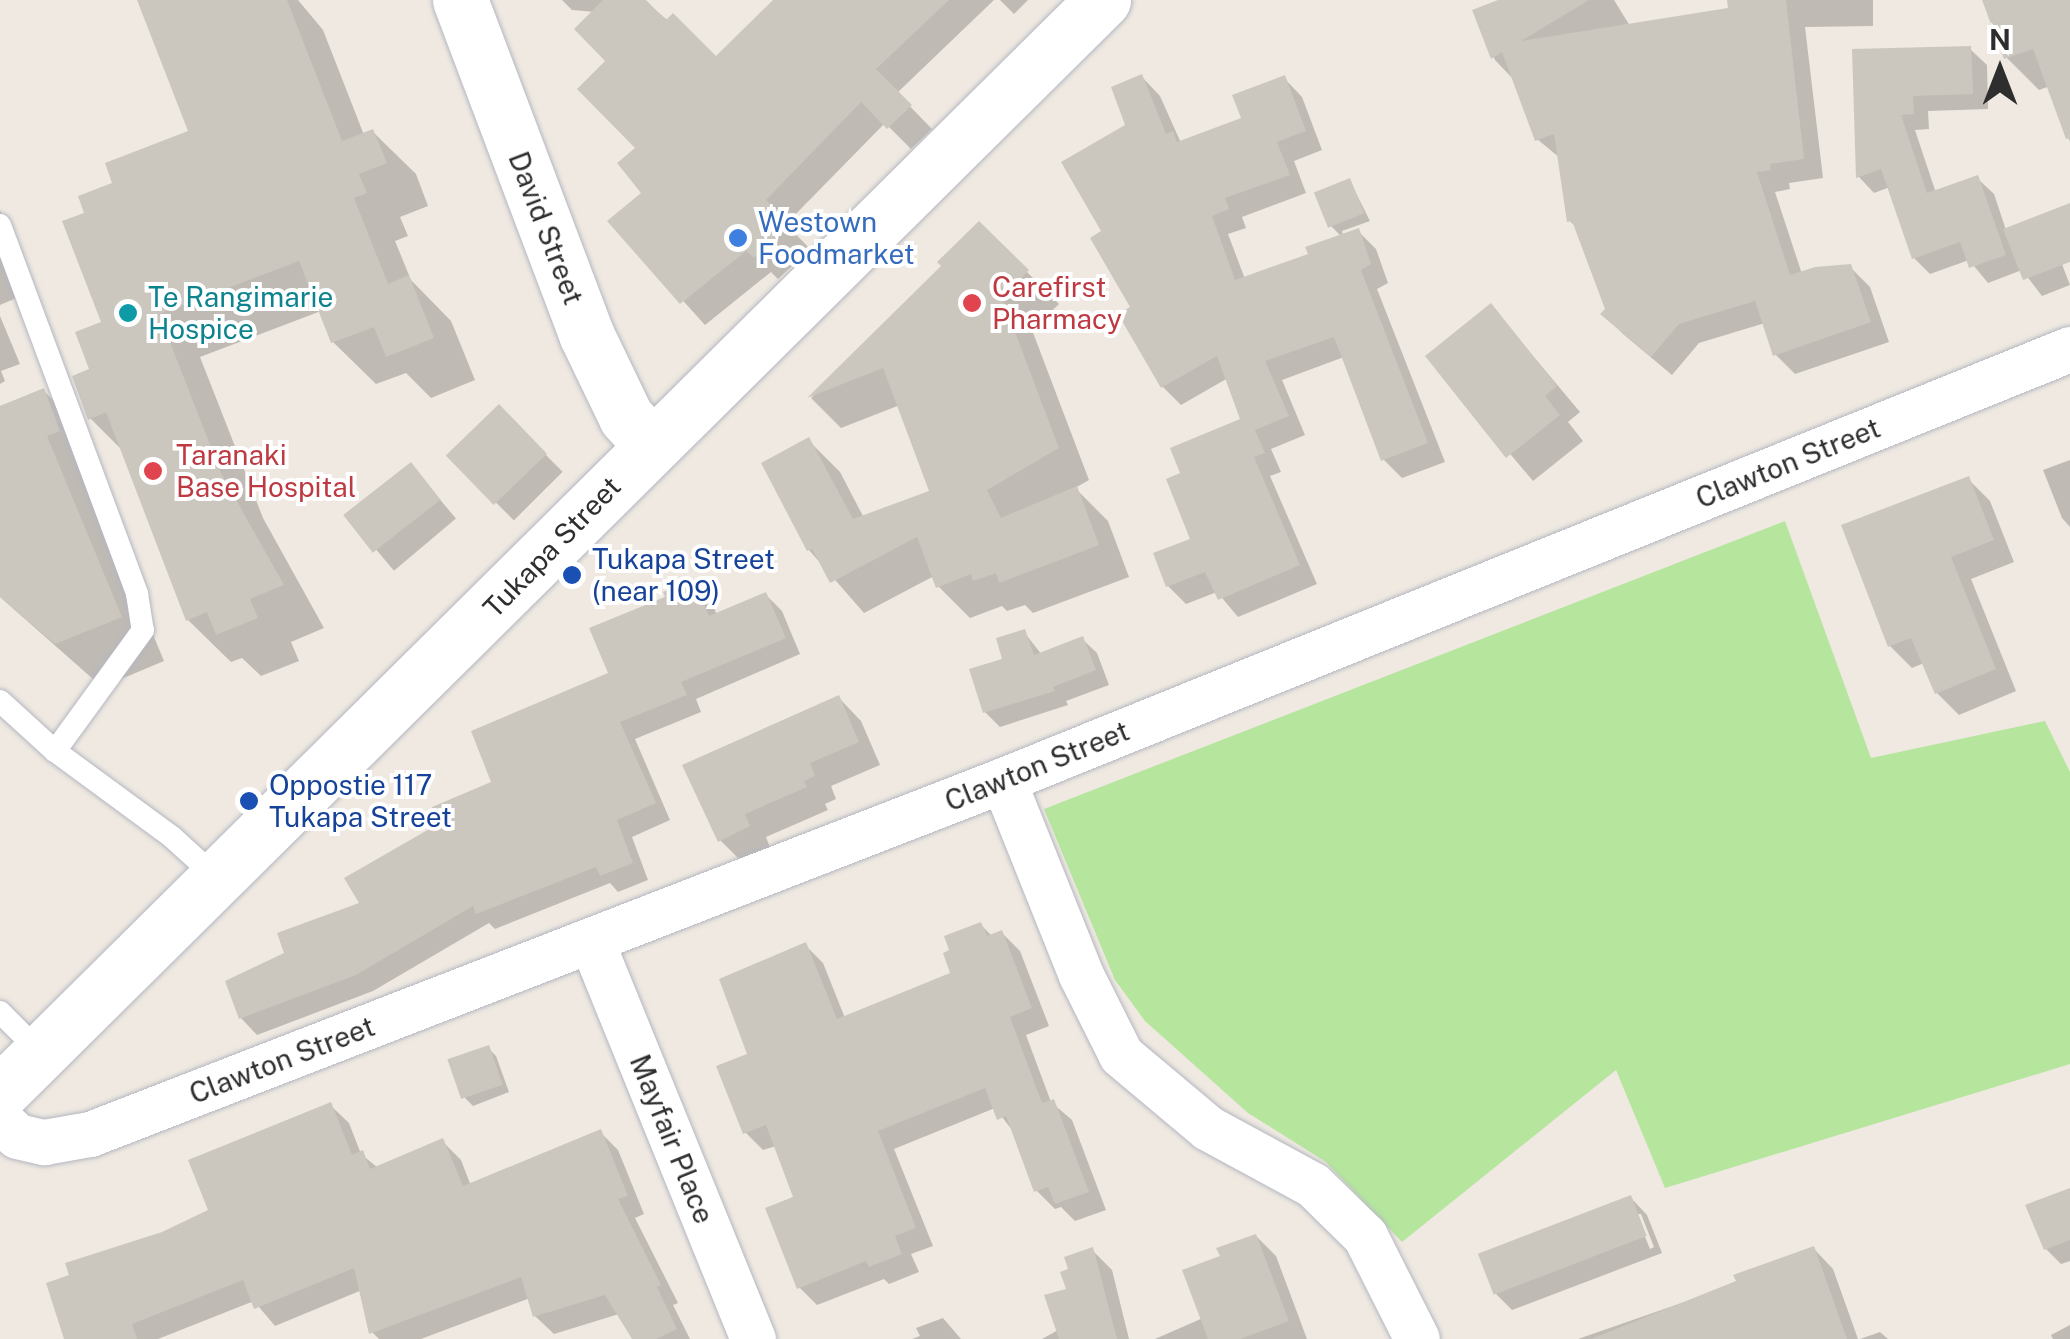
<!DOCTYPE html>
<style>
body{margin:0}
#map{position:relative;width:2070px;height:1339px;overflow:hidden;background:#efe9e1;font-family:"Public Sans",sans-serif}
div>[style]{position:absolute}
.green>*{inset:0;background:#b6e59e}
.shadow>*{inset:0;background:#0003;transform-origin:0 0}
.building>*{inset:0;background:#cbc7bf;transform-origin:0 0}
.roads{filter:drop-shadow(0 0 2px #b4b7c1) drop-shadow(0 0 2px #b4b7c1)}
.lane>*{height:22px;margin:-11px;padding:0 11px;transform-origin:11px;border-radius:11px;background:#fff}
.street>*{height:45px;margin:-22.5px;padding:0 22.5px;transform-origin:22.5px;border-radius:22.5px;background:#fff}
.secondary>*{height:55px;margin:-27.5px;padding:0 27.5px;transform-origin:27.5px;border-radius:27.5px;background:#fff}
.dots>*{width:28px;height:28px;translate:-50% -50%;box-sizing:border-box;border:5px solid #fff;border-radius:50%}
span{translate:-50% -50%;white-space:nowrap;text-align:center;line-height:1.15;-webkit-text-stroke:8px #fff;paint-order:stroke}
.shop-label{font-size:28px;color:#366cbe}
.left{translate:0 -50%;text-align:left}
.street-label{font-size:28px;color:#2e2e2e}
.health-label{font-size:28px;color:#be3a42}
.culture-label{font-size:28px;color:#0d838f}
.transit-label{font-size:28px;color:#164399}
.north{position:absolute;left:1950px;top:20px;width:100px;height:100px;-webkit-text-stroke:8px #fff;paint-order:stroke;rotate:0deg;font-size:28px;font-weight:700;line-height:40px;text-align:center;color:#2e2e2e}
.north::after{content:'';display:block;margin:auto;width:35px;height:45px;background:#2e2e2e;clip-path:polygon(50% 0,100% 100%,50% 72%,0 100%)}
</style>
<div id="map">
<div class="green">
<i style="clip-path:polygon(1785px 521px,1871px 758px,2045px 721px,2070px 772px,2070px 1064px,1665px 1188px,1616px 1070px,1402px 1242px,1326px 1162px,1248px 1113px,1145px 1021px,1115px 980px,1044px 809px)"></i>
</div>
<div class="shadow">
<i style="clip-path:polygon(146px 0,298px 0,323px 30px,364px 135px,373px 132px,416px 174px,428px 206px,400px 217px,408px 236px,395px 241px,411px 280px,451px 321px,475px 380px,431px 398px,406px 373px,376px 384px,333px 342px,321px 311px,200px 357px,263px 518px,324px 628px,291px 642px,299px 661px,261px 676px,242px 658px,231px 662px,188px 620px,123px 451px,90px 418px,92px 371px,104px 323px,87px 214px,115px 184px,191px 132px)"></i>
<i style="clip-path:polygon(562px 0,643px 0,716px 60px,776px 0,994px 0,897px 93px,932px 129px,911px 149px,885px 123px,786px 224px,810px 249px,778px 279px,771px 272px,705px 325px,611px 221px,644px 193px,639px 148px,595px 12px,572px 10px)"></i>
<i style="clip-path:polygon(1000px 0,1028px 0,1014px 14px)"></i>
<i style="clip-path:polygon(1505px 0,1614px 0,1630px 26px,1731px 10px,1730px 0,1873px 0,1873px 26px,1805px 27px,1823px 178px,1789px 183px,1790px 189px,1775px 192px,1802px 274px,1850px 267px,1870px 287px,1889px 342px,1795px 374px,1775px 354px,1765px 323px,1699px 343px,1672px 375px,1623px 334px,1604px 314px,1607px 309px,1577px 228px,1570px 221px,1560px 158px,1537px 139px,1515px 81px,1495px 60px,1475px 12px)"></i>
<i style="clip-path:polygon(1985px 0,2070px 0,2070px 142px,2050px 86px,2039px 90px,2006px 57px)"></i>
<i style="clip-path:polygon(1970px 49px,1987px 65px,1988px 109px,1928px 111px,1929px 129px,1915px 130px,1936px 193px,1977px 178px,1994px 194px,2006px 230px,2051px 236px,2070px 285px,2042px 296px,2022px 270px,1988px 283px,1969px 260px,1930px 274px,1914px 258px,1890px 187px,1874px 193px,1859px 177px,1855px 51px)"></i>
<i style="clip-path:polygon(1142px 77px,1160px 96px,1181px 143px,1244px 120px,1284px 78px,1302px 97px,1322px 150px,1294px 161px,1306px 193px,1242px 217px,1246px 228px,1228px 234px,1245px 279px,1311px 255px,1341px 236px,1330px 225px,1350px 181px,1370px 221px,1342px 231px,1343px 236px,1358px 231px,1376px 249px,1388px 283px,1377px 289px,1445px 462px,1402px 478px,1384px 460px,1344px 357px,1282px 380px,1305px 435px,1271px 449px,1281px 472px,1270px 476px,1317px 584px,1238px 617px,1217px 592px,1186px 604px,1168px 586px,1194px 540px,1183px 475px,1243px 421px,1228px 378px,1181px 405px,1163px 387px,1105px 232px)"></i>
<i style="clip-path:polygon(0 210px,17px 252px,21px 296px,0 305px)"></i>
<i style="clip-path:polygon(979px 224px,1059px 304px,1032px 330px,1089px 480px,1075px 488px,1108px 521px,1129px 577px,1033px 613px,1025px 605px,1007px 611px,1002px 606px,970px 618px,938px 586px,934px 576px,864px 613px,809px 550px,808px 440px,840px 472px,864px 518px,932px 492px,900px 405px,841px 428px,811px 398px,944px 266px)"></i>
<i style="clip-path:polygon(1491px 306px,1580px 412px,1568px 422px,1583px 441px,1533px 481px,1428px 356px)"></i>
<i style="clip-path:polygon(0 316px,20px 364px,1px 371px,5px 381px,0 384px)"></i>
<i style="clip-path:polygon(44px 391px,88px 435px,89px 481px,164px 661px,102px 687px,0 597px,0 406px)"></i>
<i style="left:499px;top:408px;width:90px;height:69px;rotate:45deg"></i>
<i style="clip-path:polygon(2070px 460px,2070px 527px,2062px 518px,2043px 470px)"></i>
<i style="left:411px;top:465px;width:70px;height:81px;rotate:50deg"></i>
<i style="clip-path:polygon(1968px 479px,1990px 501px,2014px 562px,1971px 579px,2016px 691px,1959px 715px,1937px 693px,1924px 663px,1912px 668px,1890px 646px)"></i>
<i style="clip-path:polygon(694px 582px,710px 599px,717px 615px,766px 595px,782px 611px,800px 654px,696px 699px,701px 712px,635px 739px,670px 820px,632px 837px,648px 880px,618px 892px,610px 883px,495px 929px,489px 923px,373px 991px,257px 1035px,241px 1018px,287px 954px,363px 904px,442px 825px,495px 784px,611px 675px,668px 598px)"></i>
<i style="clip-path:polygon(1024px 632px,1042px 655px,1082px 639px,1097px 653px,1109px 685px,1066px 701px,1068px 705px,1000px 727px,985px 712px,1005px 661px)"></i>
<i style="clip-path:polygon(839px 698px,861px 721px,880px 765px,831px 786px,836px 799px,825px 804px,828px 810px,766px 837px,771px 850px,743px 863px,720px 840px)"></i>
<i style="clip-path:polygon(980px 924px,993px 937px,1002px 933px,1020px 951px,1049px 1026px,1026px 1035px,1051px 1102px,1072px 1120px,1106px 1210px,1075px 1221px,1061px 1207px,1055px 1209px,1037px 1191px,1016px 1135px,995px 1108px,894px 1149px,933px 1246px,911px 1254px,919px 1272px,889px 1284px,884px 1279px,817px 1305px,799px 1287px,796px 1199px,776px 1146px,763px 1150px,745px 1132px,750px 1055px,805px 945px,823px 963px,845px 1018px,953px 974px)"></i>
<i style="clip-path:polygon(488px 1048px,496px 1056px,509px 1092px,473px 1106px,465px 1098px)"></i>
<i style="clip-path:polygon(330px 1105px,349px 1123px,361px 1154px,378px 1168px,442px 1141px,461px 1160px,471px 1186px,600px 1132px,618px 1150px,644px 1214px,635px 1218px,678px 1303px,673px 1305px,690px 1339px,634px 1339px,619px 1314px,554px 1334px,535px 1316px,530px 1298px,421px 1339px,379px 1339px,372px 1332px,362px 1290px,275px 1326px,254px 1301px,158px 1339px,70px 1339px,162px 1234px,211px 1211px)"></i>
<i style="clip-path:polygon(2070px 1191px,2070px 1261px,2061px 1264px,2046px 1249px)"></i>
<i style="clip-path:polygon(evenodd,1631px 1198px,1647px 1215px,1662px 1253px,1512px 1310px,1495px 1293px,1631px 1198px,1636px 1214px,1641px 1214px,1654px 1247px,1650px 1249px,1636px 1214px)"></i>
<i style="clip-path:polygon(1256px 1236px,1276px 1256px,1307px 1339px,1155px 1339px,1203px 1318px,1223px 1258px)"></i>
<i style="clip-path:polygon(1814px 1249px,1833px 1269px,1858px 1339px,1578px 1339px,1739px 1283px)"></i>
<i style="clip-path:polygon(1092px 1250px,1112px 1270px,1129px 1339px,1042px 1339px,1058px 1330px,1069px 1290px)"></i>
<i style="clip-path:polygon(943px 1318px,961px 1339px,912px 1339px,920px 1336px,916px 1328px)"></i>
<i style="clip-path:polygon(2070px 1325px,2070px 1339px,2053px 1339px,2051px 1335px)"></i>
<i style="clip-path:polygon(1880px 1332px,1888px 1339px,1860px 1339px)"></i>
</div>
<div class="building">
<i style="clip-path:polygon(137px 0,287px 0,342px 141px,373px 129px,387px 163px,359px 174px,367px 193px,354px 198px,388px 284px,409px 275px,434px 338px,386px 357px,374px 327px,331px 343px,299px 261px,159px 314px,221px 473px,284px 585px,250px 599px,258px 618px,216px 635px,207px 612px,186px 621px,106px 412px,88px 420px,72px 376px,89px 369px,75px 332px,101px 322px,62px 221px,84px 213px,78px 196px,112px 183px,105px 163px,188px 131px)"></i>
<i style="clip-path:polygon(603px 0,646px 0,666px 20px,673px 13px,716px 56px,773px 0,949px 0,876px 69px,912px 105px,887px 129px,861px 102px,766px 200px,789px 225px,754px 258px,746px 251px,680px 304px,607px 221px,641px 193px,617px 163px,635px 148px,577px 89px,605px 61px,574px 29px)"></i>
<i style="clip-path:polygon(1498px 0,1589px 0,1521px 41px,1728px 8px,1727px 0,1786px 0,1804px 159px,1770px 164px,1771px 170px,1757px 172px,1790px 275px,1815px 267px,1851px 264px,1871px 322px,1773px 356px,1755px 301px,1679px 324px,1651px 357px,1600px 314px,1605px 309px,1572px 221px,1567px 222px,1554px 134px,1535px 141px,1502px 52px,1491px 59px,1472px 10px)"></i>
<i style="clip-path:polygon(1982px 0,2070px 0,2070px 138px,2066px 139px,2033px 49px,2004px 59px)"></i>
<i style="clip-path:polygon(1971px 46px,1973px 94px,1913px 96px,1914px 114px,1901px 115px,1927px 193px,1978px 175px,2006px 255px,1969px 268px,1960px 242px,1912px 259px,1881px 169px,1856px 178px,1852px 49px)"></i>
<i style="clip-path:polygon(1142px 74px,1166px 134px,1173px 131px,1177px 142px,1241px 118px,1232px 95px,1285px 75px,1306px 131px,1277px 142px,1290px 175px,1225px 198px,1229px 209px,1212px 216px,1235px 280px,1308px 254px,1305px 247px,1359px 228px,1371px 264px,1361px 270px,1428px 443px,1381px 461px,1334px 337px,1265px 361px,1289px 416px,1255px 430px,1265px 453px,1254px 457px,1300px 565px,1218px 600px,1205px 572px,1166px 587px,1153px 553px,1190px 539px,1166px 479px,1180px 473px,1170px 448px,1240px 419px,1217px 356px,1161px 388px,1118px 314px,1130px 307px,1090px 238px,1101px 231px,1061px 162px,1125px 125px,1111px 87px)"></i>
<i style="left:1350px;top:178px;width:38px;height:39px;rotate:68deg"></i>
<i style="clip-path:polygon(2070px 203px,2070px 262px,2023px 280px,2003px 229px)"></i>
<i style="clip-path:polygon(979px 221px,1029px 270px,1002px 298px,1059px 448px,987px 490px,1001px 518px,1077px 486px,1099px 545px,999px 583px,996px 573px,973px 581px,971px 574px,936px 588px,917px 537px,830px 583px,812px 549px,807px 551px,761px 463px,809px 437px,853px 519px,929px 491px,883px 368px,807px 398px,941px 266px,937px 262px)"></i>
<i style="clip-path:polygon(1491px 303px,1557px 386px,1545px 396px,1560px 415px,1506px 458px,1425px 356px)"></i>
<i style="clip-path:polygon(44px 388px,60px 431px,47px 436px,122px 617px,55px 644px,0 597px,0 406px)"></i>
<i style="left:499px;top:404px;width:69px;height:74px;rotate:46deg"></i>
<i style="left:411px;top:462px;width:48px;height:86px;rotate:52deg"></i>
<i style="clip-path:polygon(1969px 476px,1994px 540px,1951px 557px,1996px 669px,1935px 694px,1911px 638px,1888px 647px,1841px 525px)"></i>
<i style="clip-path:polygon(694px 579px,709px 616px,766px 592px,786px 638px,681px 682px,687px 695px,620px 722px,656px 803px,617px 820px,633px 863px,600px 876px,596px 867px,476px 914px,473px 906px,356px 975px,239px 1019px,225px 981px,284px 953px,277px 933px,359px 903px,344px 878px,438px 824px,432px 807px,491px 782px,471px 731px,608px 673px,589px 628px,665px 597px,663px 592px)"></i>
<i style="clip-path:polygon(1025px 629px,1034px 655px,1083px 636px,1096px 670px,1053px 687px,1055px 691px,983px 713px,969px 669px,1002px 659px,996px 638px)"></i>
<i style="clip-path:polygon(839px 695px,859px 742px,810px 763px,815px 776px,804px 781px,807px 787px,745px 814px,750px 826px,718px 842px,682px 765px)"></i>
<i style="clip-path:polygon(981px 922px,987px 936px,1002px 930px,1032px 1008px,1010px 1017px,1042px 1103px,1054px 1099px,1089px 1192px,1055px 1204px,1048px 1187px,1034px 1192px,1006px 1116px,997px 1120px,985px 1088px,878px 1131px,916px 1228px,895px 1236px,902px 1254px,869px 1267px,866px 1261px,797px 1289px,765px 1208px,793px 1197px,766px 1125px,743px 1134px,716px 1066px,747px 1054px,719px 979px,806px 942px,837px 1019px,950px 973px,943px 953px,949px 950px,944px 936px)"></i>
<i style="left:489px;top:1045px;width:42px;height:44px;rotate:71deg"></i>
<i style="clip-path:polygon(331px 1102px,352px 1155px,363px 1150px,370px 1169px,443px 1138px,463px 1186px,601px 1129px,628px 1196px,618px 1199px,661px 1285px,657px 1287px,677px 1329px,656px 1339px,632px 1339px,605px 1295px,533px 1317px,521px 1277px,369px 1334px,354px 1268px,254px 1309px,243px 1280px,132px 1324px,137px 1339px,64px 1339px,46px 1283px,69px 1275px,65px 1263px,162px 1232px,208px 1210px,188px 1160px)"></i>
<i style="clip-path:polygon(2070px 1188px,2070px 1240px,2044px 1250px,2025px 1205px)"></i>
<i style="left:1631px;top:1195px;width:44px;height:164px;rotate:69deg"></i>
<i style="clip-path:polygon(1256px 1234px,1289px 1321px,1240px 1339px,1208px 1339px,1182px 1270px,1220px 1256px,1216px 1248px)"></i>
<i style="clip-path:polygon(1814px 1246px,1847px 1339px,1591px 1339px,1736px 1281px,1733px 1275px)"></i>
<i style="clip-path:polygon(1093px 1247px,1117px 1339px,1059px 1339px,1044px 1295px,1066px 1289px,1060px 1272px,1068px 1269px,1064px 1257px)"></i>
</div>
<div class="roads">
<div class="lane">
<i style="left:0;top:225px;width:394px;rotate:69.6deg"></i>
<i style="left:137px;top:594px;width:36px;rotate:81deg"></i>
<i style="left:143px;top:630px;width:150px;rotate:126deg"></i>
<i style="left:0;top:701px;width:74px;rotate:42.3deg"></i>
<i style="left:55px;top:751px;width:145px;rotate:36.3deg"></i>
<i style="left:172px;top:837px;width:61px;rotate:42.3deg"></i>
<i style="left:0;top:1012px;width:57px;rotate:45deg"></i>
</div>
<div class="street">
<i style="left:1003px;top:780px;width:210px;rotate:68.2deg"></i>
<i style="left:1081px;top:975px;width:89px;rotate:63.4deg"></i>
<i style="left:1121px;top:1055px;width:114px;rotate:40deg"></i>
<i style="left:1208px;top:1128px;width:119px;rotate:28.5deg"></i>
<i style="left:1313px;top:1185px;width:73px;rotate:44.4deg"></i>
<i style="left:1365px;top:1236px;width:115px;rotate:63.2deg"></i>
<i style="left:591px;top:940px;width:431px;rotate:67.9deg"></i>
<i style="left:0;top:1120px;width:23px;rotate:43deg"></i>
<i style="left:17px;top:1136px;width:28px;rotate:13deg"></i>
<i style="left:44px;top:1142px;width:47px;rotate:-9.9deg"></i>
<i style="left:90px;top:1134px;width:979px;rotate:-21.19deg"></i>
<i style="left:1003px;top:780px;width:1151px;rotate:-22deg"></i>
</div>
<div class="secondary">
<i style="left:460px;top:0;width:357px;rotate:69.3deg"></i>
<i style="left:586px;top:334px;width:92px;rotate:64.3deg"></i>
<i style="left:626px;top:417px;width:38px;rotate:48deg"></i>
<i style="left:0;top:1093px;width:1553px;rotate:-44.74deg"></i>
</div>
</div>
<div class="dots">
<i style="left:738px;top:238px;background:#3f7fe0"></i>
<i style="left:972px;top:303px;background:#e0444e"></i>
<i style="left:128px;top:313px;background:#0f9aa8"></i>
<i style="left:153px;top:471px;background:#e0444e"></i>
<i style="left:572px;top:575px;background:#1a4fb4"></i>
<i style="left:249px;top:801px;background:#1a4fb4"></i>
</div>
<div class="shop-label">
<span class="left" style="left:758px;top:238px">Westown<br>Foodmarket</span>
</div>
<div class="street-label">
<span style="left:546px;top:228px;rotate:69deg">David Street</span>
<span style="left:1788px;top:463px;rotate:-22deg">Clawton Street</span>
<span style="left:552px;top:547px;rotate:-46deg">Tukapa Street</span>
<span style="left:1037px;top:766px;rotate:-22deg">Clawton Street</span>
<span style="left:282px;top:1060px;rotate:-21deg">Clawton Street</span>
<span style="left:672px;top:1139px;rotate:68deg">Mayfair Place</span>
</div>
<div class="health-label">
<span class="left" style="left:992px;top:303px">Carefirst<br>Pharmacy</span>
<span class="left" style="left:176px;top:471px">Taranaki<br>Base Hospital</span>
</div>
<div class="culture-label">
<span class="left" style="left:148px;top:313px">Te Rangimarie<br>Hospice</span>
</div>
<div class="transit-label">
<span class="left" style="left:592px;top:575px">Tukapa Street<br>(near 109)</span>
<span class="left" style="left:269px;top:801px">Oppostie 117<br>Tukapa Street</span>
</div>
<div class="north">N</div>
</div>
